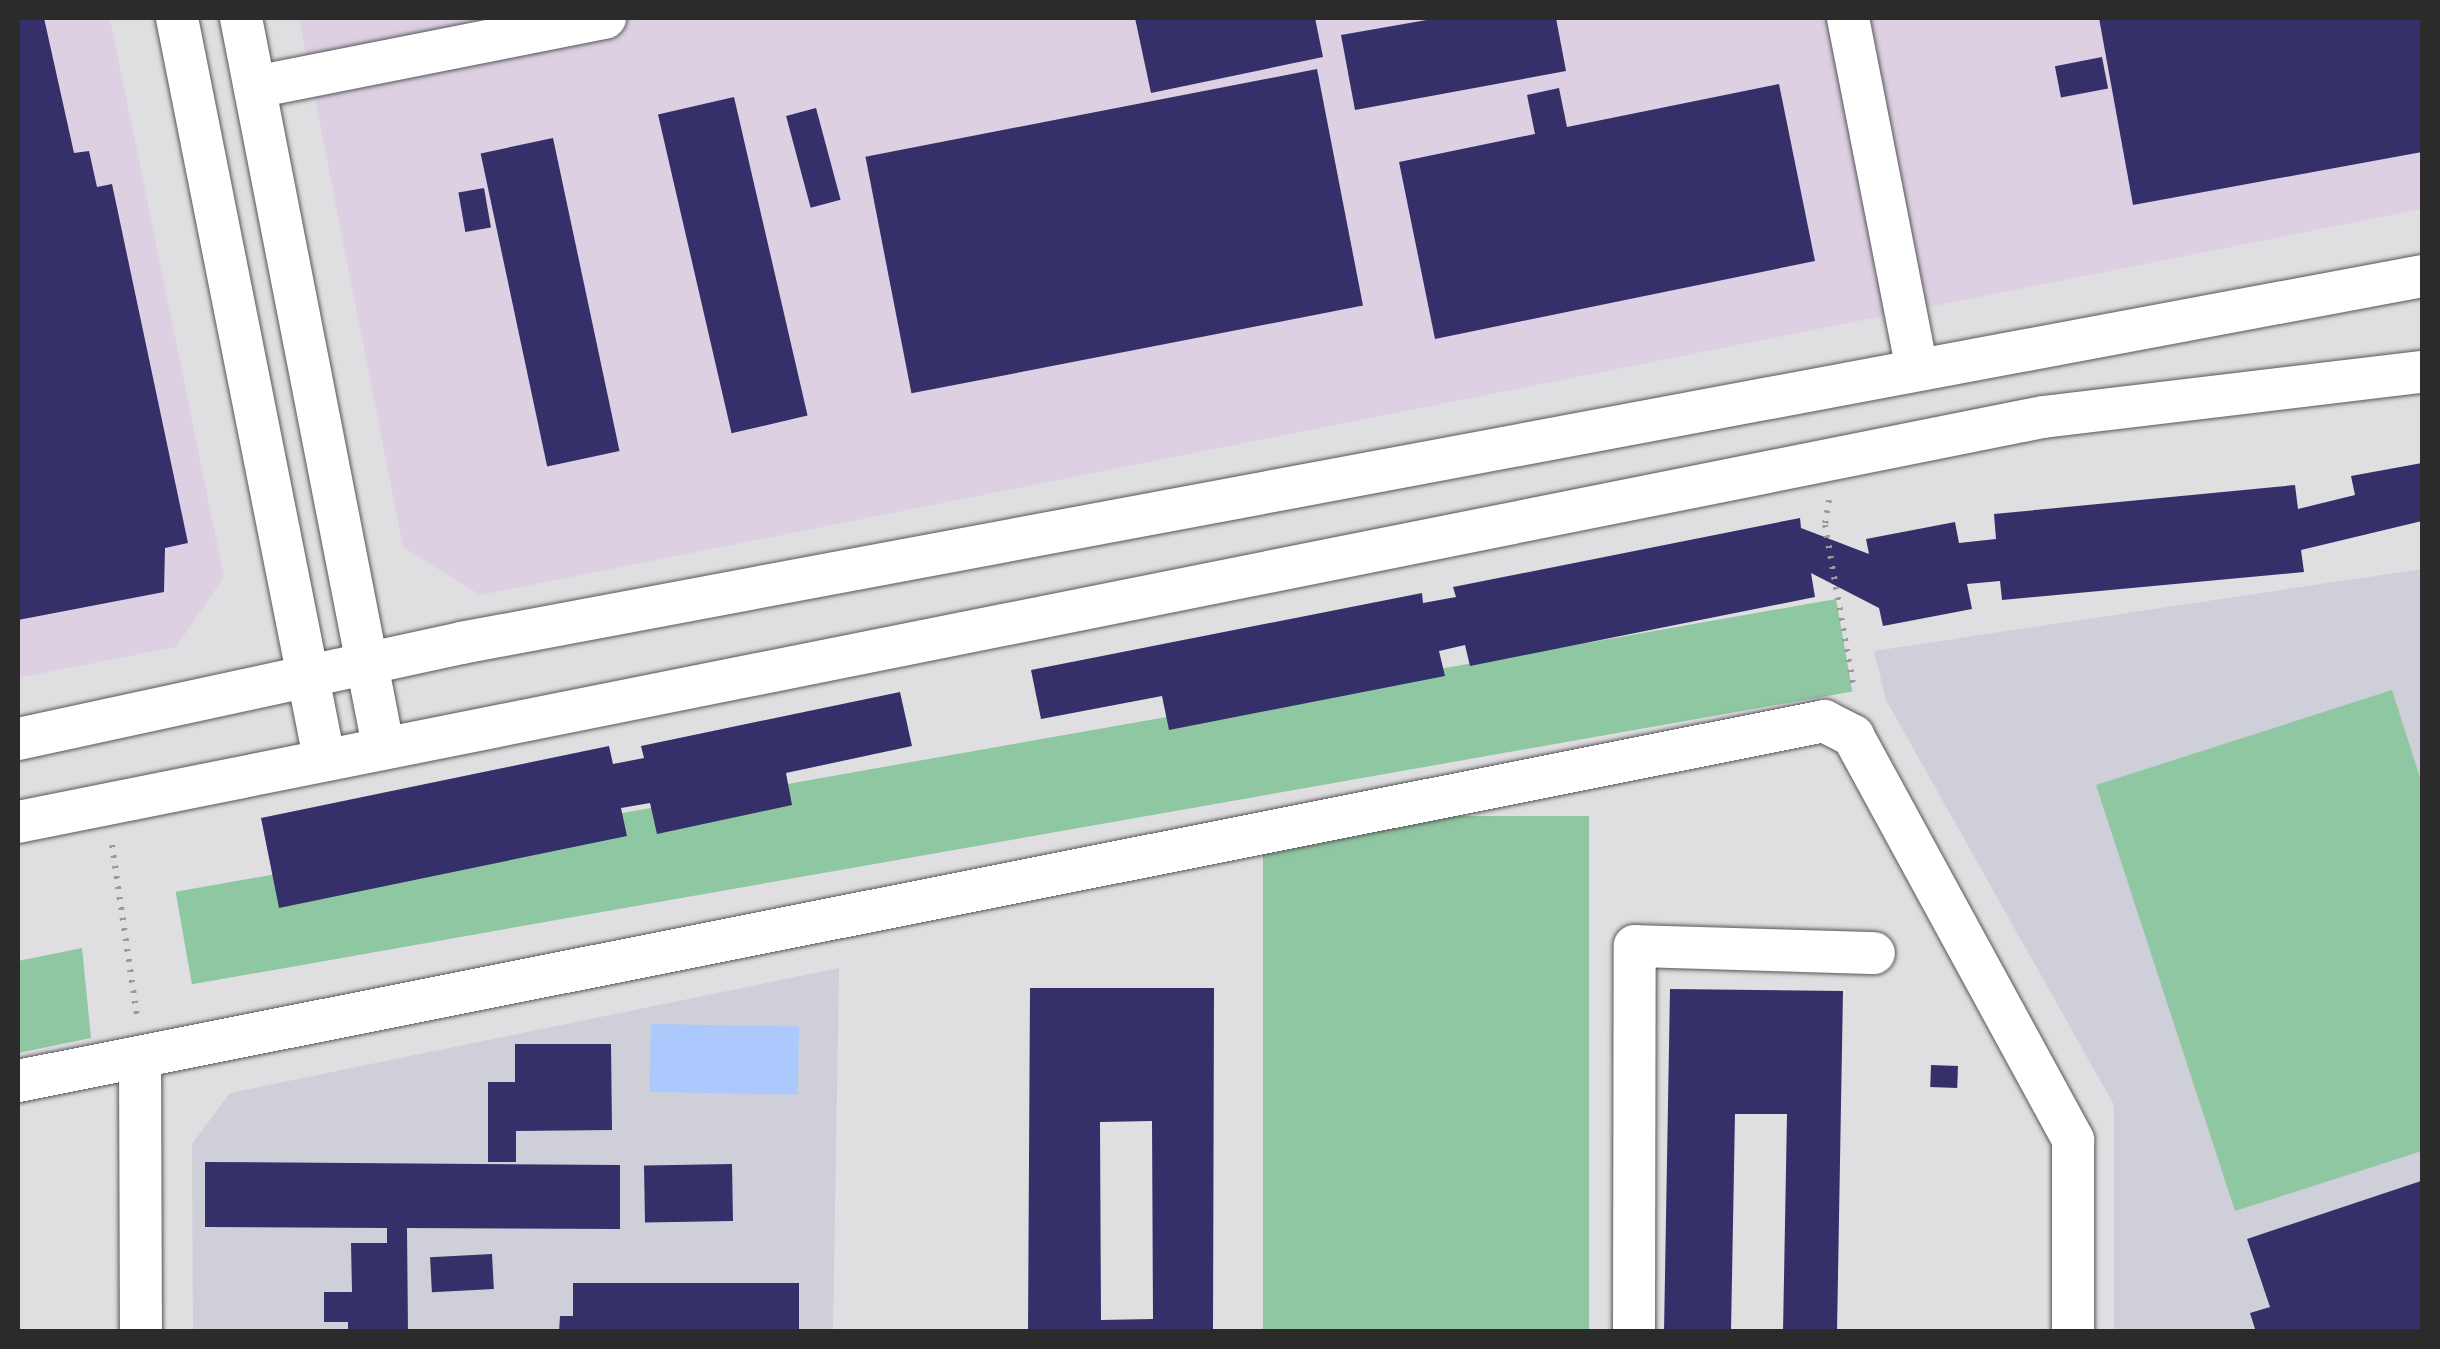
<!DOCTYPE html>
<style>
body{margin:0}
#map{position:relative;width:2440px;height:1349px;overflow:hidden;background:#dfdfe2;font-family:"Nunito Sans",sans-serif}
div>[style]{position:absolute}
.commercial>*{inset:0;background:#ded0e3}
.built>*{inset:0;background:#cecfd8}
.green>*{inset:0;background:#8ec7a2;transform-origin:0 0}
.water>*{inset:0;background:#abc9fc;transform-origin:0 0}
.building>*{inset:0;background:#35306a;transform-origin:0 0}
.path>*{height:6px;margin-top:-3px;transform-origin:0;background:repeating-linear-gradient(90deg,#9a9a9c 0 2.5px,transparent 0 10.5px)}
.roads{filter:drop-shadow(0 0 2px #575759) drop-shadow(0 0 2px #575759)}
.minor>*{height:42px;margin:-21px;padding:0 21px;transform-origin:21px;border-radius:21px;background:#fff}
span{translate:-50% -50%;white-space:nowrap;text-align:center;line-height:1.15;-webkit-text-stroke:10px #fff;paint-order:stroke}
.frame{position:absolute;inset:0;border:20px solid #2b2b2c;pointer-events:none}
</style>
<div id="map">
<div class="commercial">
<i style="clip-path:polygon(18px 18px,110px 18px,224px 577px,176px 647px,18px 678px)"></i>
<i style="clip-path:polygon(299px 18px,2422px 18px,2422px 209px,480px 595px,403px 547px)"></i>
</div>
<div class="built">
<i style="clip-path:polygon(2422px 569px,2422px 1331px,2114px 1331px,2114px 1105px,1886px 700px,1874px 651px)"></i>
<i style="clip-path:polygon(839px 968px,833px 1331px,193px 1331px,192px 1144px,230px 1093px)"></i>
</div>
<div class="green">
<i style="left:1836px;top:599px;width:94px;height:1686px;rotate:80deg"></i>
<i style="clip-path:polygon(2392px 690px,2422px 784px,2422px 1151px,2235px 1211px,2096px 785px)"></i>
<i style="left:1589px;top:816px;width:515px;height:326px;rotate:90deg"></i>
<i style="clip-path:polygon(82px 948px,91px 1038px,18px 1053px,18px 961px)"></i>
</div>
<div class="water">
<i style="left:651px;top:1024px;width:148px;height:68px;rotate:1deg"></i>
</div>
<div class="building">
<i style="clip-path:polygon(18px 18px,44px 18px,74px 153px,89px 151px,97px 187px,112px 184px,188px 543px,165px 548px,164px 592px,18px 620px)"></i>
<i style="clip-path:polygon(1135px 18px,1315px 18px,1323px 57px,1151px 93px)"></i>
<i style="clip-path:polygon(1438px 18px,1556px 18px,1566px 71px,1355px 110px,1341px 35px)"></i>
<i style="clip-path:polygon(2099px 18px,2422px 18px,2422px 152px,2133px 205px)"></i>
<i style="left:2102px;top:57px;width:32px;height:48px;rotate:79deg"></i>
<i style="left:1317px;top:69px;width:241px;height:460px;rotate:79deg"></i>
<i style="clip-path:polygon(1779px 84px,1815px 261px,1435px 339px,1399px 162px,1535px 134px,1527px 95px,1559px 88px,1567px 127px)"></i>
<i style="left:734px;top:97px;width:327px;height:78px;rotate:77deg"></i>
<i style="left:816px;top:108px;width:95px;height:31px;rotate:75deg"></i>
<i style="left:553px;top:138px;width:320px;height:74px;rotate:78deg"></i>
<i style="left:484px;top:188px;width:40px;height:26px;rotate:80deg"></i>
<i style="clip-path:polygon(2422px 463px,2422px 521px,2301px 550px,2304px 572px,2002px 600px,2000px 581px,1967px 584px,1972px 609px,1883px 626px,1879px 608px,1811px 573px,1815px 597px,1470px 666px,1465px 645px,1439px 651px,1445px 676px,1169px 730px,1162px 696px,1041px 719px,1031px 670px,1422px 593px,1423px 603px,1456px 597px,1453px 587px,1800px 518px,1801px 528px,1869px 554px,1866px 539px,1955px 522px,1959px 543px,1996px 539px,1994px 514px,2295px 485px,2298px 509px,2355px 495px,2351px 476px)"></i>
<i style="clip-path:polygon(900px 692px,912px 746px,786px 773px,792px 805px,657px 834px,650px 803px,621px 808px,627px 836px,279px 908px,261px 818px,609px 746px,613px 764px,644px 758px,641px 746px)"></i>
<i style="clip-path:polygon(evenodd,1030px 988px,1214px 988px,1213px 1332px,1028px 1332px,1030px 988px,1152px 1121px,1153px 1319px,1101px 1320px,1100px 1122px,1152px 1121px)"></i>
<i style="clip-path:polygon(1670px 989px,1843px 991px,1837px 1332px,1783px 1332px,1787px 1114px,1735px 1114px,1731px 1332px,1664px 1332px)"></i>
<i style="clip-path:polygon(515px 1044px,611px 1044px,612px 1130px,516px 1131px,516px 1162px,488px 1162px,488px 1082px,515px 1082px)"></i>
<i style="left:1931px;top:1065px;width:27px;height:22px;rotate:2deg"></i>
<i style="clip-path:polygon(205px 1162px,620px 1165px,620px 1229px,407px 1228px,408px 1332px,348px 1332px,348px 1322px,324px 1322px,324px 1292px,352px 1292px,351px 1243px,387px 1243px,387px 1228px,205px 1227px)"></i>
<i style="left:732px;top:1164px;width:57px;height:88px;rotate:89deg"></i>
<i style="clip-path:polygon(2421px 1181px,2422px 1332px,2256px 1332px,2250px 1313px,2270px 1307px,2247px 1239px)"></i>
<i style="left:492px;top:1254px;width:35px;height:62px;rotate:87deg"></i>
<i style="clip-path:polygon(573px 1283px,799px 1283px,799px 1332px,559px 1332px,560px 1316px,573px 1316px)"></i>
</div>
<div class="path">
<i style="left:1829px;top:500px;width:25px;rotate:99deg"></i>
<i style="left:1825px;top:525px;width:168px;rotate:80deg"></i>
<i style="left:112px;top:845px;width:173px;rotate:81.7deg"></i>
</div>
<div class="roads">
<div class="minor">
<i style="left:177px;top:18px;width:754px;rotate:78.76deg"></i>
<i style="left:241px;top:18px;width:742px;rotate:78.96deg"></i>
<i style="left:1848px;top:18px;width:358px;rotate:78.9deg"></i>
<i style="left:255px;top:87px;width:357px;rotate:-11.2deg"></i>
<i style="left:18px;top:739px;width:453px;rotate:-12.2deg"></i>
<i style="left:461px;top:643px;width:1995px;rotate:-10.6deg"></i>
<i style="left:18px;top:822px;width:2065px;rotate:-11.31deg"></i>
<i style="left:2043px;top:417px;width:382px;rotate:-6.8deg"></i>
<i style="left:140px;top:1058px;width:274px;rotate:89.8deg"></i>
<i style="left:18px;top:1081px;width:1842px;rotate:-11.27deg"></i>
<i style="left:1824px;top:721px;width:33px;rotate:27deg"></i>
<i style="left:1853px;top:736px;width:460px;rotate:61.4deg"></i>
<i style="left:2073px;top:1140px;width:192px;rotate:90deg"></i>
<i style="left:1634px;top:1332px;width:386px;rotate:-89.9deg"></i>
<i style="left:1635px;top:946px;width:239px;rotate:1.7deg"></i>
</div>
</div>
<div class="frame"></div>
</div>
